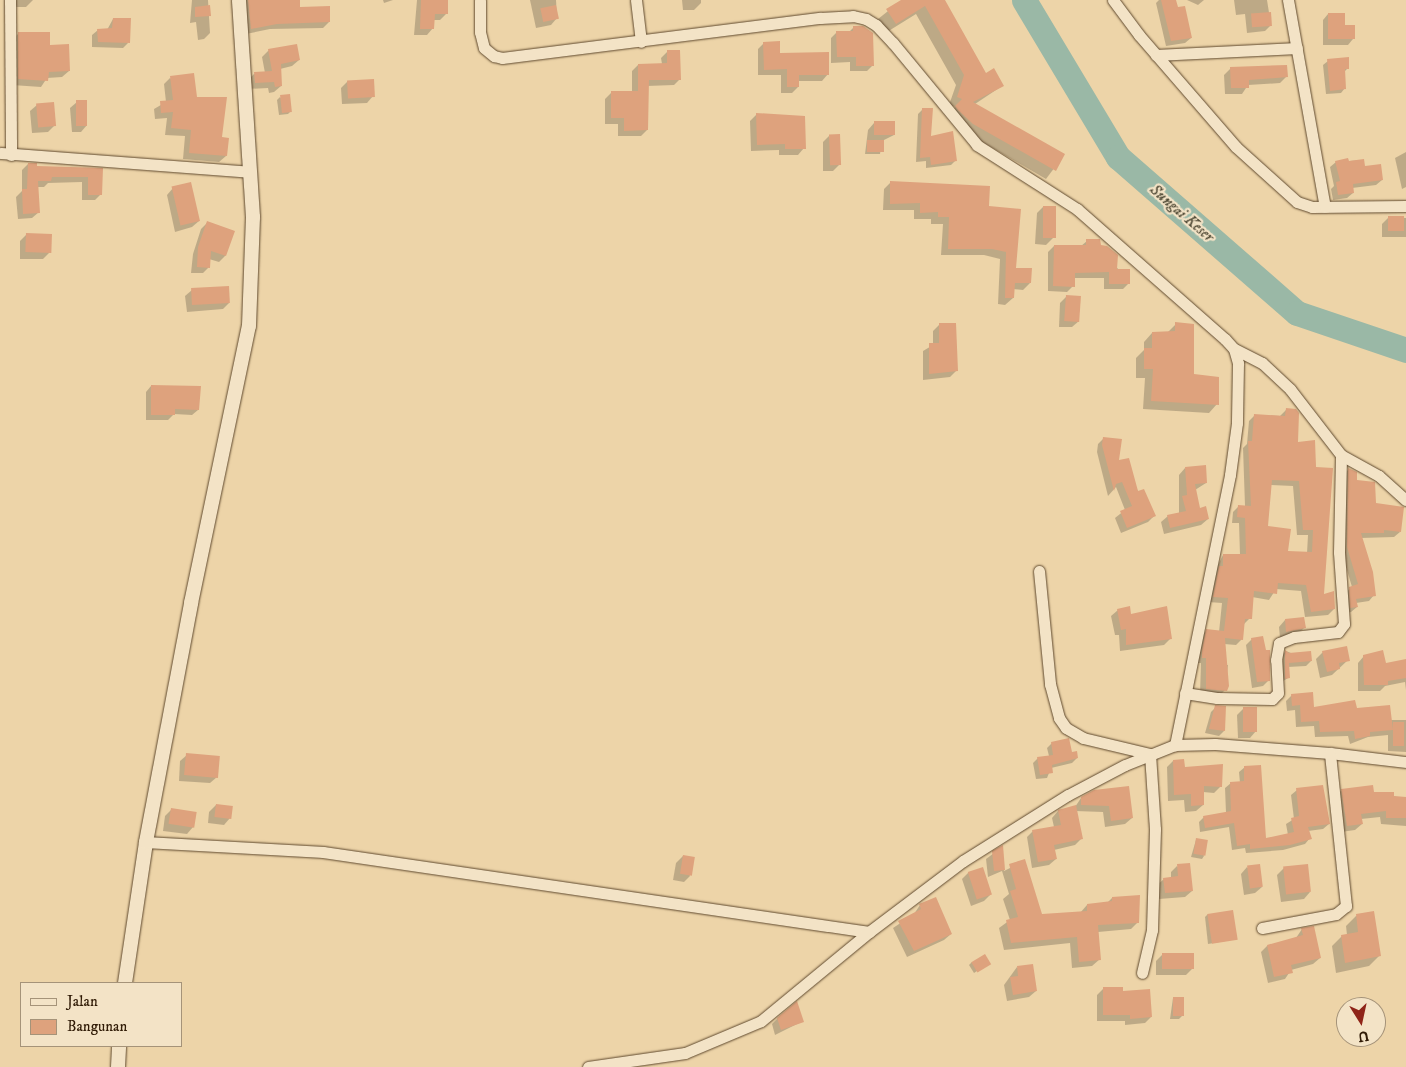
<!DOCTYPE html>
<style>
body{margin:0}
#map{position:relative;width:1406px;height:1067px;overflow:hidden;background:#edd4a8;font-family:"IM FELL DW Pica",serif}
div>[style]{position:absolute}
.shadow>*{inset:0;background:#0003}
.river>*{height:25px;margin:-12.5px;padding:0 12.5px;transform-origin:12.5px;border-radius:12.5px;background:#9ab8a6}
.building>*{inset:0;background:#dea27d;transform-origin:0 0}
.roads{filter:drop-shadow(0 0 1px #5f492e) drop-shadow(0 0 1px #5f492e)}
.minor>*{height:11px;margin:-5.5px;padding:0 5.5px;transform-origin:5.5px;border-radius:5.5px;background:#f3e3c6}
.tertiary>*{height:14px;margin:-7px;padding:0 7px;transform-origin:7px;border-radius:7px;background:#f3e3c6}
span{translate:-50% -50%;white-space:nowrap;text-align:center;line-height:1.15;-webkit-text-stroke:4.5px #f3e3c6;paint-order:stroke}
.water-label{font-size:16px;color:#504a36;font-style:italic}
.legend{position:absolute;left:20px;top:982px;width:162px;height:65px;box-sizing:border-box;background:#f3e3c6;border:1px solid #a59379;margin:0;padding:6px 9px;list-style:none;font-size:15px;color:#301b06}
.legend li{display:flex;align-items:center;gap:10px;height:25px}
.legend b{width:25px;border:1px solid #a59379}
.north{position:absolute;left:1336px;top:997px;width:50px;height:50px;box-sizing:border-box;background:#f3e3c6;border:1px solid #a59379;border-radius:50%;rotate:170deg;font-size:14px;font-weight:700;line-height:20px;text-align:center;color:#301b06}
.north::after{content:'';display:block;margin:auto;width:18px;height:22px;background:#8f2418;clip-path:polygon(50% 0,100% 100%,50% 72%,0 100%)}
</style>
<div id="map">
<div class="shadow">
<i style="clip-path:polygon(16px 0,33px 0,26px 7px,16px 7px)"></i>
<i style="clip-path:polygon(192px 0,208px 0,210px 33px,204px 39px,198px 40px,196px 22px,190px 23px)"></i>
<i style="clip-path:polygon(243px 0,299px 0,299px 8px,329px 22px,323px 28px,270px 29px,246px 34px)"></i>
<i style="clip-path:polygon(383px 0,393px 0,384px 3px)"></i>
<i style="clip-path:polygon(417px 0,447px 0,446px 14px,440px 20px,433px 20px,433px 28px,427px 35px,414px 35px)"></i>
<i style="clip-path:polygon(530px 0,556px 0,557px 18px,551px 25px,536px 28px)"></i>
<i style="clip-path:polygon(682px 0,701px 0,701px 3px,694px 10px,683px 10px)"></i>
<i style="clip-path:polygon(902px 0,943px 0,985px 74px,1002px 86px,975px 104px,1064px 155px,1046px 179px,965px 132px,947px 116px,955px 107px,949px 105px,956px 85px,916px 14px,887px 32px,878px 19px)"></i>
<i style="clip-path:polygon(1159px 0,1175px 0,1179px 18px,1191px 38px,1185px 43px,1166px 46px,1156px 3px)"></i>
<i style="clip-path:polygon(1187px 0,1204px 0,1198px 5px)"></i>
<i style="clip-path:polygon(1234px 0,1267px 0,1271px 25px,1265px 31px,1247px 33px,1245px 14px,1236px 15px)"></i>
<i style="clip-path:polygon(1328px 14px,1344px 26px,1353px 39px,1348px 45px,1323px 45px,1323px 20px)"></i>
<i style="clip-path:polygon(113px 19px,128px 43px,123px 48px,92px 47px,92px 35px,98px 30px,107px 30px)"></i>
<i style="clip-path:polygon(854px 27px,873px 65px,867px 71px,850px 71px,850px 62px,831px 63px,831px 38px,837px 32px,849px 32px)"></i>
<i style="clip-path:polygon(18px 34px,49px 46px,69px 71px,62px 77px,47px 78px,41px 87px,12px 85px,12px 40px)"></i>
<i style="clip-path:polygon(764px 43px,779px 55px,828px 74px,822px 81px,798px 81px,798px 87px,792px 93px,781px 93px,781px 75px,758px 75px,758px 49px)"></i>
<i style="clip-path:polygon(269px 50px,299px 60px,292px 66px,280px 69px,281px 86px,274px 92px,269px 93px,268px 88px,248px 89px,248px 80px,254px 74px,265px 73px,262px 57px)"></i>
<i style="clip-path:polygon(668px 51px,680px 79px,674px 85px,647px 86px,647px 130px,641px 136px,618px 136px,618px 124px,605px 124px,605px 99px,611px 93px,632px 92px,632px 71px,638px 65px,662px 64px,661px 58px)"></i>
<i style="clip-path:polygon(1328px 61px,1347px 69px,1344px 72px,1345px 88px,1341px 93px,1326px 94px,1323px 65px)"></i>
<i style="clip-path:polygon(1231px 68px,1286px 77px,1280px 83px,1248px 85px,1242px 94px,1225px 94px,1224px 75px)"></i>
<i style="clip-path:polygon(170px 78px,196px 98px,220px 138px,226px 156px,219px 162px,183px 159px,185px 136px,165px 135px,167px 118px,155px 119px,154px 109px,166px 102px,164px 84px)"></i>
<i style="clip-path:polygon(348px 81px,373px 96px,367px 103px,342px 104px,341px 88px)"></i>
<i style="clip-path:polygon(280px 97px,291px 111px,288px 114px,279px 115px,277px 100px)"></i>
<i style="clip-path:polygon(77px 102px,87px 125px,81px 132px,72px 132px,70px 108px)"></i>
<i style="clip-path:polygon(37px 105px,54px 126px,48px 132px,32px 133px,30px 111px)"></i>
<i style="clip-path:polygon(923px 109px,930px 137px,956px 160px,951px 165px,926px 168px,926px 161px,916px 162px,918px 114px)"></i>
<i style="clip-path:polygon(757px 114px,804px 148px,798px 155px,779px 155px,779px 150px,751px 151px,750px 121px)"></i>
<i style="clip-path:polygon(874px 123px,894px 135px,882px 141px,880px 154px,865px 154px,868px 130px)"></i>
<i style="clip-path:polygon(829px 136px,840px 164px,833px 171px,823px 171px,823px 142px)"></i>
<i style="clip-path:polygon(1406px 152px,1406px 187px,1402px 189px,1395px 158px)"></i>
<i style="clip-path:polygon(1363px 160px,1364px 167px,1382px 180px,1376px 185px,1352px 188px,1353px 193px,1347px 198px,1333px 200px,1331px 189px,1334px 186px,1330px 167px,1336px 162px)"></i>
<i style="clip-path:polygon(28px 164px,36px 167px,102px 170px,101px 194px,95px 200px,82px 200px,82px 182px,48px 183px,44px 187px,37px 187px,39px 212px,32px 218px,18px 219px,16px 197px,22px 191px,22px 170px)"></i>
<i style="clip-path:polygon(891px 182px,988px 207px,1015px 269px,1030px 283px,1023px 290px,1013px 289px,1013px 298px,1005px 305px,998px 304px,1000px 259px,984px 255px,941px 255px,943px 224px,931px 224px,931px 219px,914px 219px,914px 210px,883px 210px,884px 189px)"></i>
<i style="clip-path:polygon(173px 188px,199px 221px,192px 227px,175px 232px,167px 195px)"></i>
<i style="clip-path:polygon(1043px 207px,1053px 238px,1046px 245px,1035px 244px,1037px 213px)"></i>
<i style="clip-path:polygon(1389px 217px,1406px 218px,1406px 237px,1382px 237px,1382px 224px)"></i>
<i style="clip-path:polygon(207px 223px,233px 231px,225px 256px,219px 262px,209px 259px,209px 267px,203px 273px,191px 273px,193px 254px,201px 229px)"></i>
<i style="clip-path:polygon(26px 235px,50px 252px,43px 259px,20px 259px,20px 241px)"></i>
<i style="clip-path:polygon(1087px 241px,1100px 246px,1129px 283px,1123px 289px,1104px 289px,1104px 278px,1074px 278px,1073px 286px,1067px 292px,1048px 291px,1048px 252px,1054px 246px,1081px 246px)"></i>
<i style="clip-path:polygon(192px 290px,229px 303px,223px 309px,187px 312px,185px 296px)"></i>
<i style="clip-path:polygon(1066px 297px,1079px 321px,1072px 327px,1059px 327px,1060px 303px)"></i>
<i style="clip-path:polygon(1176px 324px,1192px 375px,1217px 404px,1209px 413px,1143px 409px,1145px 378px,1136px 378px,1136px 358px,1144px 350px,1144px 342px,1152px 333px,1167px 333px)"></i>
<i style="clip-path:polygon(939px 325px,957px 370px,950px 377px,923px 380px,923px 351px,933px 345px,933px 331px)"></i>
<i style="clip-path:polygon(151px 386px,198px 410px,192px 415px,174px 414px,168px 420px,146px 420px,146px 392px)"></i>
<i style="clip-path:polygon(evenodd,1286px 410px,1296px 443px,1314px 442px,1323px 596px,1334px 609px,1328px 615px,1305px 617px,1301px 591px,1276px 589px,1269px 600px,1252px 597px,1250px 618px,1244px 624px,1242px 639px,1236px 645px,1224px 644px,1225px 665px,1228px 665px,1225px 690px,1219px 696px,1200px 694px,1201px 663px,1196px 663px,1201px 636px,1207px 630px,1219px 632px,1222px 603px,1208px 602px,1214px 573px,1223px 555px,1240px 555px,1239px 523px,1232px 523px,1233px 512px,1239px 506px,1245px 506px,1243px 448px,1247px 444px,1249px 421px,1255px 415px,1280px 416px,1286px 410px,1271px 485px,1293px 486px,1297px 535px,1308px 535px,1307px 553px,1287px 552px,1267px 527px,1271px 485px)"></i>
<i style="clip-path:polygon(1104px 438px,1154px 516px,1148px 522px,1121px 533px,1115px 518px,1125px 510px,1116px 487px,1108px 496px,1097px 452px,1098px 444px)"></i>
<i style="clip-path:polygon(1185px 468px,1206px 483px,1195px 490px,1199px 509px,1208px 519px,1201px 525px,1164px 534px,1161px 522px,1168px 516px,1179px 514px,1179px 475px)"></i>
<i style="clip-path:polygon(1348px 470px,1400px 532px,1394px 537px,1361px 538px,1374px 595px,1369px 601px,1356px 603px,1357px 607px,1351px 612px,1345px 613px,1344px 594px,1352px 587px,1342px 553px,1343px 475px)"></i>
<i style="clip-path:polygon(1118px 610px,1130px 616px,1171px 638px,1164px 645px,1120px 651px,1119px 635px,1115px 635px,1111px 616px)"></i>
<i style="clip-path:polygon(1285px 620px,1304px 628px,1298px 634px,1280px 638px,1279px 627px)"></i>
<i style="clip-path:polygon(1252px 639px,1269px 680px,1263px 686px,1252px 688px,1246px 645px)"></i>
<i style="clip-path:polygon(1286px 651px,1311px 661px,1306px 666px,1288px 667px,1288px 678px,1280px 683px,1281px 656px)"></i>
<i style="clip-path:polygon(1323px 652px,1348px 660px,1332px 675px,1320px 678px,1316px 659px)"></i>
<i style="clip-path:polygon(1364px 656px,1385px 665px,1406px 660px,1406px 690px,1405px 682px,1385px 686px,1380px 691px,1358px 691px,1358px 663px)"></i>
<i style="clip-path:polygon(1292px 695px,1313px 708px,1356px 710px,1390px 720px,1406px 720px,1406px 752px,1388px 751px,1388px 735px,1368px 737px,1350px 744px,1348px 736px,1315px 737px,1314px 726px,1296px 727px,1295px 710px,1287px 711px,1286px 701px)"></i>
<i style="clip-path:polygon(1216px 707px,1225px 707px,1224px 731px,1219px 736px,1205px 733px,1211px 712px)"></i>
<i style="clip-path:polygon(1244px 708px,1256px 731px,1250px 738px,1238px 738px,1237px 715px)"></i>
<i style="clip-path:polygon(1052px 743px,1077px 758px,1072px 763px,1051px 768px,1047px 778px,1036px 779px,1033px 763px,1038px 758px,1049px 756px,1047px 748px)"></i>
<i style="clip-path:polygon(187px 755px,217px 777px,210px 783px,179px 781px,180px 761px)"></i>
<i style="clip-path:polygon(1173px 761px,1221px 786px,1214px 793px,1203px 792px,1203px 805px,1196px 811px,1185px 812px,1184px 800px,1168px 801px,1167px 767px)"></i>
<i style="clip-path:polygon(1245px 767px,1265px 840px,1288px 835px,1286px 824px,1294px 819px,1291px 795px,1297px 790px,1329px 824px,1323px 829px,1308px 831px,1310px 838px,1305px 844px,1283px 850px,1246px 853px,1245px 848px,1232px 850px,1229px 827px,1200px 832px,1199px 822px,1204px 817px,1226px 813px,1225px 788px,1231px 783px,1240px 783px,1239px 772px)"></i>
<i style="clip-path:polygon(1128px 788px,1132px 818px,1125px 824px,1105px 827px,1103px 812px,1075px 811px,1081px 839px,1075px 845px,1054px 850px,1056px 859px,1049px 865px,1032px 868px,1027px 837px,1033px 831px,1054px 827px,1052px 818px,1058px 811px,1075px 807px,1081px 798px)"></i>
<i style="clip-path:polygon(1342px 790px,1406px 798px,1406px 826px,1381px 824px,1380px 817px,1361px 819px,1362px 824px,1355px 830px,1341px 832px,1336px 796px)"></i>
<i style="clip-path:polygon(216px 805px,230px 818px,224px 825px,208px 823px,209px 812px)"></i>
<i style="clip-path:polygon(172px 809px,193px 827px,187px 834px,163px 831px,165px 816px)"></i>
<i style="clip-path:polygon(1196px 840px,1204px 856px,1202px 859px,1191px 857px)"></i>
<i style="clip-path:polygon(1002px 847px,1004px 871px,1024px 861px,1041px 915px,1080px 913px,1087px 905px,1107px 903px,1112px 898px,1138px 922px,1131px 929px,1098px 932px,1100px 959px,1092px 966px,1072px 968px,1070px 943px,1004px 950px,999px 928px,1010px 920px,1003px 899px,1009px 894px,1002px 871px,988px 877px,986px 859px)"></i>
<i style="clip-path:polygon(683px 856px,690px 876px,684px 882px,673px 880px,676px 863px)"></i>
<i style="clip-path:polygon(1177px 866px,1192px 891px,1185px 897px,1159px 899px,1157px 885px,1164px 879px,1171px 878px,1171px 872px)"></i>
<i style="clip-path:polygon(1247px 867px,1262px 887px,1255px 893px,1244px 895px,1241px 874px)"></i>
<i style="clip-path:polygon(1284px 868px,1310px 892px,1304px 899px,1281px 902px,1277px 875px)"></i>
<i style="clip-path:polygon(969px 872px,990px 895px,984px 901px,971px 906px,962px 879px)"></i>
<i style="clip-path:polygon(920px 905px,951px 934px,944px 940px,907px 957px,893px 928px,914px 914px)"></i>
<i style="clip-path:polygon(1373px 913px,1379px 956px,1369px 966px,1336px 973px,1332px 946px,1342px 936px,1347px 935px,1346px 926px,1356px 916px)"></i>
<i style="clip-path:polygon(1208px 914px,1237px 939px,1208px 944px,1205px 917px)"></i>
<i style="clip-path:polygon(1302px 929px,1320px 958px,1313px 964px,1291px 970px,1285px 979px,1268px 983px,1261px 952px,1267px 946px,1296px 938px)"></i>
<i style="clip-path:polygon(1163px 954px,1192px 969px,1186px 975px,1156px 975px,1156px 961px)"></i>
<i style="clip-path:polygon(972px 962px,989px 963px,974px 973px,969px 965px)"></i>
<i style="clip-path:polygon(1017px 967px,1036px 991px,1029px 997px,1007px 1001px,1004px 985px)"></i>
<i style="clip-path:polygon(1103px 989px,1121px 992px,1151px 1017px,1145px 1023px,1125px 1025px,1125px 1021px,1097px 1021px,1097px 995px)"></i>
<i style="clip-path:polygon(1173px 998px,1182px 1016px,1179px 1019px,1170px 1019px)"></i>
<i style="clip-path:polygon(778px 1018px,803px 1021px,775px 1035px,772px 1024px)"></i>
</div>
<div class="river">
<i style="left:1024px;top:0;width:183px;rotate:59.1deg"></i>
<i style="left:1118px;top:157px;width:237px;rotate:41.1deg"></i>
<i style="left:1297px;top:313px;width:115px;rotate:18.7deg"></i>
</div>
<div class="building">
<i style="clip-path:polygon(248px 0,300px 0,300px 7px,330px 6px,330px 22px,277px 24px,251px 29px)"></i>
<i style="clip-path:polygon(421px 0,448px 0,448px 14px,435px 14px,434px 29px,420px 29px)"></i>
<i style="clip-path:polygon(901px 0,945px 0,986px 73px,994px 68px,1004px 86px,973px 102px,1065px 154px,1056px 171px,973px 124px,958px 110px,955px 106px,962px 99px,957px 97px,964px 75px,925px 6px,896px 24px,886px 9px)"></i>
<i style="clip-path:polygon(1161px 0,1176px 0,1178px 7px,1185px 6px,1192px 38px,1171px 41px)"></i>
<i style="clip-path:polygon(210px 5px,211px 16px,195px 17px,195px 7px)"></i>
<i style="left:556px;top:5px;width:14px;height:16px;rotate:78deg"></i>
<i style="left:1271px;top:12px;width:14px;height:20px;rotate:86deg"></i>
<i style="clip-path:polygon(1328px 13px,1345px 13px,1345px 25px,1355px 25px,1355px 39px,1328px 39px)"></i>
<i style="clip-path:polygon(113px 18px,131px 18px,130px 43px,98px 42px,97px 29px,112px 28px)"></i>
<i style="clip-path:polygon(853px 26px,863px 26px,873px 33px,874px 66px,856px 66px,856px 57px,837px 57px,836px 31px,853px 31px)"></i>
<i style="clip-path:polygon(18px 32px,50px 32px,50px 45px,69px 44px,70px 71px,49px 72px,48px 81px,18px 79px)"></i>
<i style="clip-path:polygon(780px 41px,780px 53px,829px 52px,829px 75px,799px 75px,799px 87px,787px 87px,787px 69px,764px 70px,763px 42px)"></i>
<i style="clip-path:polygon(297px 44px,300px 60px,281px 64px,282px 86px,275px 87px,274px 82px,255px 83px,254px 72px,272px 71px,268px 49px)"></i>
<i style="clip-path:polygon(667px 50px,680px 50px,681px 80px,649px 80px,648px 130px,624px 131px,624px 118px,611px 118px,611px 91px,638px 91px,638px 64px,667px 63px)"></i>
<i style="clip-path:polygon(1349px 57px,1349px 69px,1345px 69px,1346px 89px,1330px 91px,1327px 59px)"></i>
<i style="clip-path:polygon(1287px 65px,1288px 77px,1249px 80px,1249px 88px,1231px 88px,1230px 67px)"></i>
<i style="clip-path:polygon(194px 73px,197px 97px,227px 97px,222px 137px,229px 138px,227px 156px,189px 153px,191px 130px,171px 128px,173px 112px,161px 113px,160px 101px,173px 100px,170px 76px)"></i>
<i style="left:374px;top:79px;width:18px;height:27px;rotate:87deg"></i>
<i style="left:290px;top:94px;width:18px;height:10px;rotate:84deg"></i>
<i style="left:76px;top:100px;width:11px;height:26px"></i>
<i style="left:54px;top:102px;width:24px;height:18px;rotate:85deg"></i>
<i style="clip-path:polygon(922px 108px,933px 108px,931px 136px,953px 131px,957px 161px,931px 165px,930px 157px,920px 158px)"></i>
<i style="clip-path:polygon(756px 113px,805px 116px,806px 149px,785px 149px,785px 144px,757px 145px)"></i>
<i style="left:895px;top:121px;width:14px;height:21px;rotate:90deg"></i>
<i style="left:840px;top:134px;width:31px;height:11px;rotate:88deg"></i>
<i style="left:867px;top:140px;width:17px;height:12px"></i>
<i style="clip-path:polygon(1348px 158px,1349px 161px,1364px 159px,1365px 166px,1381px 164px,1383px 180px,1353px 184px,1354px 193px,1338px 195px,1336px 182px,1340px 181px,1335px 161px)"></i>
<i style="clip-path:polygon(28px 163px,37px 163px,37px 166px,103px 168px,102px 195px,88px 195px,88px 177px,52px 177px,51px 181px,38px 181px,40px 213px,23px 214px,22px 189px,27px 189px)"></i>
<i style="clip-path:polygon(890px 181px,990px 186px,989px 206px,1021px 209px,1016px 268px,1032px 268px,1031px 283px,1015px 283px,1014px 298px,1005px 298px,1006px 252px,992px 249px,948px 249px,949px 217px,938px 217px,938px 212px,920px 213px,920px 203px,890px 204px)"></i>
<i style="left:191px;top:182px;width:40px;height:20px;rotate:77deg"></i>
<i style="left:1043px;top:206px;width:13px;height:32px"></i>
<i style="left:1388px;top:216px;width:16px;height:15px"></i>
<i style="clip-path:polygon(207px 221px,235px 231px,226px 256px,211px 251px,210px 268px,197px 267px,198px 247px)"></i>
<i style="left:26px;top:233px;width:26px;height:19px;rotate:2deg"></i>
<i style="clip-path:polygon(1086px 239px,1100px 239px,1101px 245px,1107px 246px,1118px 255px,1117px 269px,1130px 269px,1130px 284px,1109px 284px,1109px 272px,1075px 273px,1075px 287px,1053px 286px,1054px 245px,1086px 245px)"></i>
<i style="left:229px;top:286px;width:17px;height:38px;rotate:87deg"></i>
<i style="left:1066px;top:295px;width:15px;height:26px;rotate:4deg"></i>
<i style="clip-path:polygon(1175px 322px,1194px 324px,1194px 374px,1219px 377px,1219px 405px,1151px 401px,1153px 369px,1144px 369px,1144px 348px,1152px 348px,1152px 332px,1175px 331px)"></i>
<i style="clip-path:polygon(939px 323px,956px 323px,958px 371px,929px 374px,929px 343px,939px 343px)"></i>
<i style="clip-path:polygon(151px 385px,201px 386px,199px 410px,175px 409px,175px 415px,151px 415px)"></i>
<i style="clip-path:polygon(evenodd,1286px 408px,1296px 409px,1299px 413px,1298px 442px,1315px 440px,1316px 467px,1333px 468px,1324px 594px,1334px 591px,1335px 609px,1311px 612px,1306px 585px,1278px 583px,1277px 594px,1254px 591px,1252px 619px,1245px 619px,1243px 640px,1225px 638px,1229px 686px,1227px 691px,1206px 689px,1206px 658px,1202px 658px,1202px 651px,1206px 629px,1224px 631px,1228px 598px,1213px 597px,1219px 566px,1223px 566px,1223px 554px,1246px 554px,1245px 518px,1237px 517px,1238px 505px,1251px 506px,1248px 441px,1252px 441px,1254px 414px,1285px 416px,1286px 408px,1272px 480px,1299px 481px,1303px 530px,1313px 530px,1312px 552px,1288px 551px,1291px 529px,1268px 526px,1272px 480px)"></i>
<i style="clip-path:polygon(1103px 437px,1122px 439px,1119px 460px,1129px 458px,1138px 491px,1144px 489px,1156px 516px,1127px 528px,1120px 511px,1132px 506px,1122px 482px,1116px 484px,1114px 491px,1102px 445px)"></i>
<i style="clip-path:polygon(1206px 465px,1207px 483px,1195px 484px,1200px 508px,1206px 506px,1209px 519px,1170px 528px,1167px 515px,1186px 511px,1182px 496px,1187px 495px,1185px 467px)"></i>
<i style="clip-path:polygon(1348px 468px,1357px 472px,1357px 480px,1375px 482px,1376px 503px,1404px 507px,1401px 532px,1384px 530px,1384px 533px,1361px 533px,1373px 572px,1376px 596px,1356px 599px,1358px 607px,1350px 608px,1349px 587px,1358px 584px,1347px 547px)"></i>
<i style="clip-path:polygon(1130px 606px,1131px 614px,1167px 606px,1172px 639px,1126px 645px,1126px 629px,1121px 630px,1117px 609px)"></i>
<i style="clip-path:polygon(1304px 617px,1306px 628px,1286px 632px,1285px 619px)"></i>
<i style="clip-path:polygon(1263px 636px,1266px 650px,1270px 650px,1270px 681px,1257px 682px,1251px 638px)"></i>
<i style="clip-path:polygon(1347px 646px,1350px 661px,1339px 663px,1340px 669px,1327px 672px,1322px 651px)"></i>
<i style="clip-path:polygon(1285px 650px,1289px 653px,1311px 651px,1312px 661px,1289px 663px,1290px 678px,1285px 679px)"></i>
<i style="clip-path:polygon(1383px 650px,1386px 663px,1406px 659px,1406px 678px,1388px 681px,1388px 685px,1364px 685px,1363px 655px)"></i>
<i style="clip-path:polygon(1313px 692px,1314px 707px,1355px 700px,1357px 708px,1390px 705px,1393px 730px,1370px 732px,1370px 736px,1355px 739px,1354px 731px,1320px 732px,1319px 721px,1301px 722px,1300px 705px,1292px 706px,1291px 694px)"></i>
<i style="clip-path:polygon(1215px 705px,1226px 706px,1225px 731px,1209px 729px)"></i>
<i style="left:1243px;top:707px;width:14px;height:25px"></i>
<i style="left:1393px;top:722px;width:11px;height:24px"></i>
<i style="clip-path:polygon(1069px 738px,1072px 752px,1077px 751px,1078px 758px,1052px 765px,1053px 773px,1040px 775px,1037px 757px,1053px 755px,1051px 742px)"></i>
<i style="left:186px;top:753px;width:34px;height:22px;rotate:5deg"></i>
<i style="clip-path:polygon(1184px 759px,1185px 767px,1223px 764px,1222px 787px,1204px 786px,1204px 805px,1191px 806px,1191px 794px,1174px 795px,1173px 760px)"></i>
<i style="clip-path:polygon(1261px 765px,1266px 838px,1294px 832px,1291px 818px,1299px 816px,1296px 788px,1323px 785px,1330px 824px,1308px 827px,1312px 839px,1290px 845px,1250px 849px,1250px 844px,1237px 846px,1234px 823px,1205px 828px,1203px 816px,1231px 811px,1230px 782px,1244px 781px,1244px 766px)"></i>
<i style="clip-path:polygon(1373px 785px,1374px 792px,1394px 792px,1394px 796px,1406px 797px,1406px 818px,1386px 818px,1386px 811px,1361px 814px,1363px 824px,1347px 826px,1341px 789px)"></i>
<i style="clip-path:polygon(1129px 786px,1133px 818px,1111px 821px,1109px 806px,1081px 805px,1081px 797px,1094px 790px)"></i>
<i style="left:216px;top:804px;width:17px;height:13px;rotate:7deg"></i>
<i style="clip-path:polygon(1076px 805px,1083px 839px,1054px 845px,1057px 859px,1038px 862px,1032px 830px,1061px 825px,1058px 810px)"></i>
<i style="left:171px;top:808px;width:26px;height:16px;rotate:9deg"></i>
<i style="left:1196px;top:838px;width:12px;height:16px;rotate:9deg"></i>
<i style="clip-path:polygon(1003px 845px,1005px 870px,994px 871px,992px 851px)"></i>
<i style="left:683px;top:855px;width:12px;height:19px;rotate:9deg"></i>
<i style="clip-path:polygon(1025px 859px,1042px 914px,1087px 911px,1087px 904px,1112px 901px,1112px 897px,1140px 895px,1139px 923px,1098px 925px,1101px 960px,1079px 962px,1077px 937px,1011px 943px,1006px 920px,1018px 917px,1010px 891px,1016px 889px,1009px 864px)"></i>
<i style="clip-path:polygon(1190px 863px,1193px 891px,1165px 893px,1163px 878px,1178px 876px,1177px 864px)"></i>
<i style="left:1260px;top:864px;width:23px;height:13px;rotate:83deg"></i>
<i style="left:1308px;top:864px;width:28px;height:25px;rotate:84deg"></i>
<i style="left:983px;top:867px;width:29px;height:16px;rotate:72deg"></i>
<i style="clip-path:polygon(936px 897px,952px 934px,914px 951px,898px 921px,921px 909px,919px 904px)"></i>
<i style="left:1233px;top:910px;width:30px;height:26px;rotate:81deg"></i>
<i style="clip-path:polygon(1374px 911px,1381px 956px,1345px 963px,1341px 935px,1358px 932px,1356px 914px)"></i>
<i style="clip-path:polygon(1314px 926px,1321px 958px,1291px 965px,1293px 973px,1274px 977px,1267px 945px,1303px 935px,1301px 928px)"></i>
<i style="left:1162px;top:953px;width:32px;height:16px"></i>
<i style="left:985px;top:954px;width:12px;height:16px;rotate:59deg"></i>
<i style="clip-path:polygon(1033px 964px,1037px 991px,1013px 995px,1010px 977px,1018px 976px,1017px 966px)"></i>
<i style="clip-path:polygon(1103px 987px,1123px 987px,1123px 991px,1150px 989px,1152px 1017px,1130px 1019px,1130px 1015px,1103px 1015px)"></i>
<i style="left:1173px;top:997px;width:11px;height:19px"></i>
<i style="clip-path:polygon(797px 1001px,804px 1022px,781px 1030px,777px 1018px)"></i>
</div>
<div class="roads">
<div class="minor">
<i style="left:10px;top:0;width:155px;rotate:89.6deg"></i>
<i style="left:480px;top:0;width:32px;rotate:90deg"></i>
<i style="left:480px;top:32px;width:16px;rotate:76deg"></i>
<i style="left:484px;top:48px;width:13px;rotate:39deg"></i>
<i style="left:494px;top:56px;width:8px;rotate:14deg"></i>
<i style="left:502px;top:58px;width:321px;rotate:-7.2deg"></i>
<i style="left:820px;top:18px;width:33px;rotate:-3deg"></i>
<i style="left:853px;top:16px;width:13px;rotate:13deg"></i>
<i style="left:866px;top:19px;width:12px;rotate:31deg"></i>
<i style="left:876px;top:25px;width:25px;rotate:47deg"></i>
<i style="left:893px;top:43px;width:132px;rotate:50.5deg"></i>
<i style="left:977px;top:145px;width:119px;rotate:32.6deg"></i>
<i style="left:1077px;top:209px;width:197px;rotate:41.3deg"></i>
<i style="left:1225px;top:339px;width:13px;rotate:48deg"></i>
<i style="left:1234px;top:349px;width:15px;rotate:74deg"></i>
<i style="left:1238px;top:363px;width:60px;rotate:91deg"></i>
<i style="left:1237px;top:423px;width:52px;rotate:97.7deg"></i>
<i style="left:1230px;top:475px;width:276px;rotate:101.5deg"></i>
<i style="left:636px;top:0;width:42px;rotate:83.2deg"></i>
<i style="left:1113px;top:0;width:44px;rotate:53.4deg"></i>
<i style="left:1139px;top:35px;width:148px;rotate:49.1deg"></i>
<i style="left:1236px;top:147px;width:82px;rotate:42deg"></i>
<i style="left:1297px;top:202px;width:16px;rotate:18deg"></i>
<i style="left:1312px;top:207px;width:94px;rotate:-0.6deg"></i>
<i style="left:1288px;top:0;width:210px;rotate:79.9deg"></i>
<i style="left:1156px;top:55px;width:141px;rotate:-2.8deg"></i>
<i style="left:0;top:153px;width:251px;rotate:4.3deg"></i>
<i style="left:1341px;top:455px;width:43px;rotate:28.9deg"></i>
<i style="left:1379px;top:476px;width:36px;rotate:42deg"></i>
<i style="left:1039px;top:571px;width:114px;rotate:84.4deg"></i>
<i style="left:1050px;top:684px;width:35px;rotate:75deg"></i>
<i style="left:1059px;top:718px;width:12px;rotate:55deg"></i>
<i style="left:1066px;top:728px;width:20px;rotate:30deg"></i>
<i style="left:1083px;top:738px;width:69px;rotate:13.4deg"></i>
<i style="left:1150px;top:754px;width:75px;rotate:86.2deg"></i>
<i style="left:1155px;top:829px;width:101px;rotate:91.7deg"></i>
<i style="left:1152px;top:930px;width:44px;rotate:103.1deg"></i>
<i style="left:1185px;top:693px;width:32px;rotate:9deg"></i>
<i style="left:1217px;top:698px;width:55px;rotate:1deg"></i>
<i style="left:1272px;top:699px;width:8px;rotate:-45deg"></i>
<i style="left:1278px;top:693px;width:33px;rotate:-93deg"></i>
<i style="left:1276px;top:660px;width:17px;rotate:-80deg"></i>
<i style="left:1279px;top:643px;width:16px;rotate:-22deg"></i>
<i style="left:1294px;top:637px;width:44px;rotate:-6.5deg"></i>
<i style="left:1338px;top:632px;width:10px;rotate:-53deg"></i>
<i style="left:1344px;top:624px;width:72px;rotate:-94deg"></i>
<i style="left:1339px;top:552px;width:97px;rotate:-88.8deg"></i>
<i style="left:1341px;top:455px;width:83px;rotate:-127.7deg"></i>
<i style="left:1290px;top:389px;width:38px;rotate:-137deg"></i>
<i style="left:1262px;top:363px;width:31px;rotate:-153deg"></i>
<i style="left:146px;top:842px;width:177px;rotate:3.2deg"></i>
<i style="left:323px;top:852px;width:552px;rotate:8.34deg"></i>
<i style="left:869px;top:932px;width:118px;rotate:-37.1deg"></i>
<i style="left:963px;top:861px;width:124px;rotate:-32.2deg"></i>
<i style="left:1068px;top:795px;width:64px;rotate:-27.8deg"></i>
<i style="left:1125px;top:765px;width:54px;rotate:-21.8deg"></i>
<i style="left:1175px;top:745px;width:40px;rotate:-1.4deg"></i>
<i style="left:1215px;top:744px;width:115px;rotate:4.5deg"></i>
<i style="left:1330px;top:753px;width:77px;rotate:6.8deg"></i>
<i style="left:1262px;top:928px;width:75px;rotate:-10.7deg"></i>
<i style="left:1336px;top:914px;width:13px;rotate:-39deg"></i>
<i style="left:1346px;top:906px;width:154px;rotate:-96deg"></i>
<i style="left:588px;top:1067px;width:98px;rotate:-8.2deg"></i>
<i style="left:685px;top:1053px;width:82px;rotate:-22.8deg"></i>
<i style="left:761px;top:1021px;width:140px;rotate:-39.5deg"></i>
</div>
<div class="tertiary">
<i style="left:125px;top:983px;width:143px;rotate:-81.5deg"></i>
<i style="left:146px;top:842px;width:243px;rotate:-79.3deg"></i>
<i style="left:191px;top:603px;width:283px;rotate:-78.2deg"></i>
<i style="left:249px;top:326px;width:109px;rotate:-87.9deg"></i>
<i style="left:253px;top:217px;width:217px;rotate:-93.7deg"></i>
<i style="left:118px;top:1067px;width:21px;rotate:-87deg"></i>
</div>
</div>
<div class="water-label">
<span style="left:1182px;top:213px;rotate:41deg">Sungai Keser</span>
</div>
<ul class="legend">
<li><b style="height:6px;background:#f3e3c6"></b>Jalan</li>
<li><b style="height:14px;background:#dea27d"></b>Bangunan</li>
</ul>
<div class="north">U</div>
</div>
